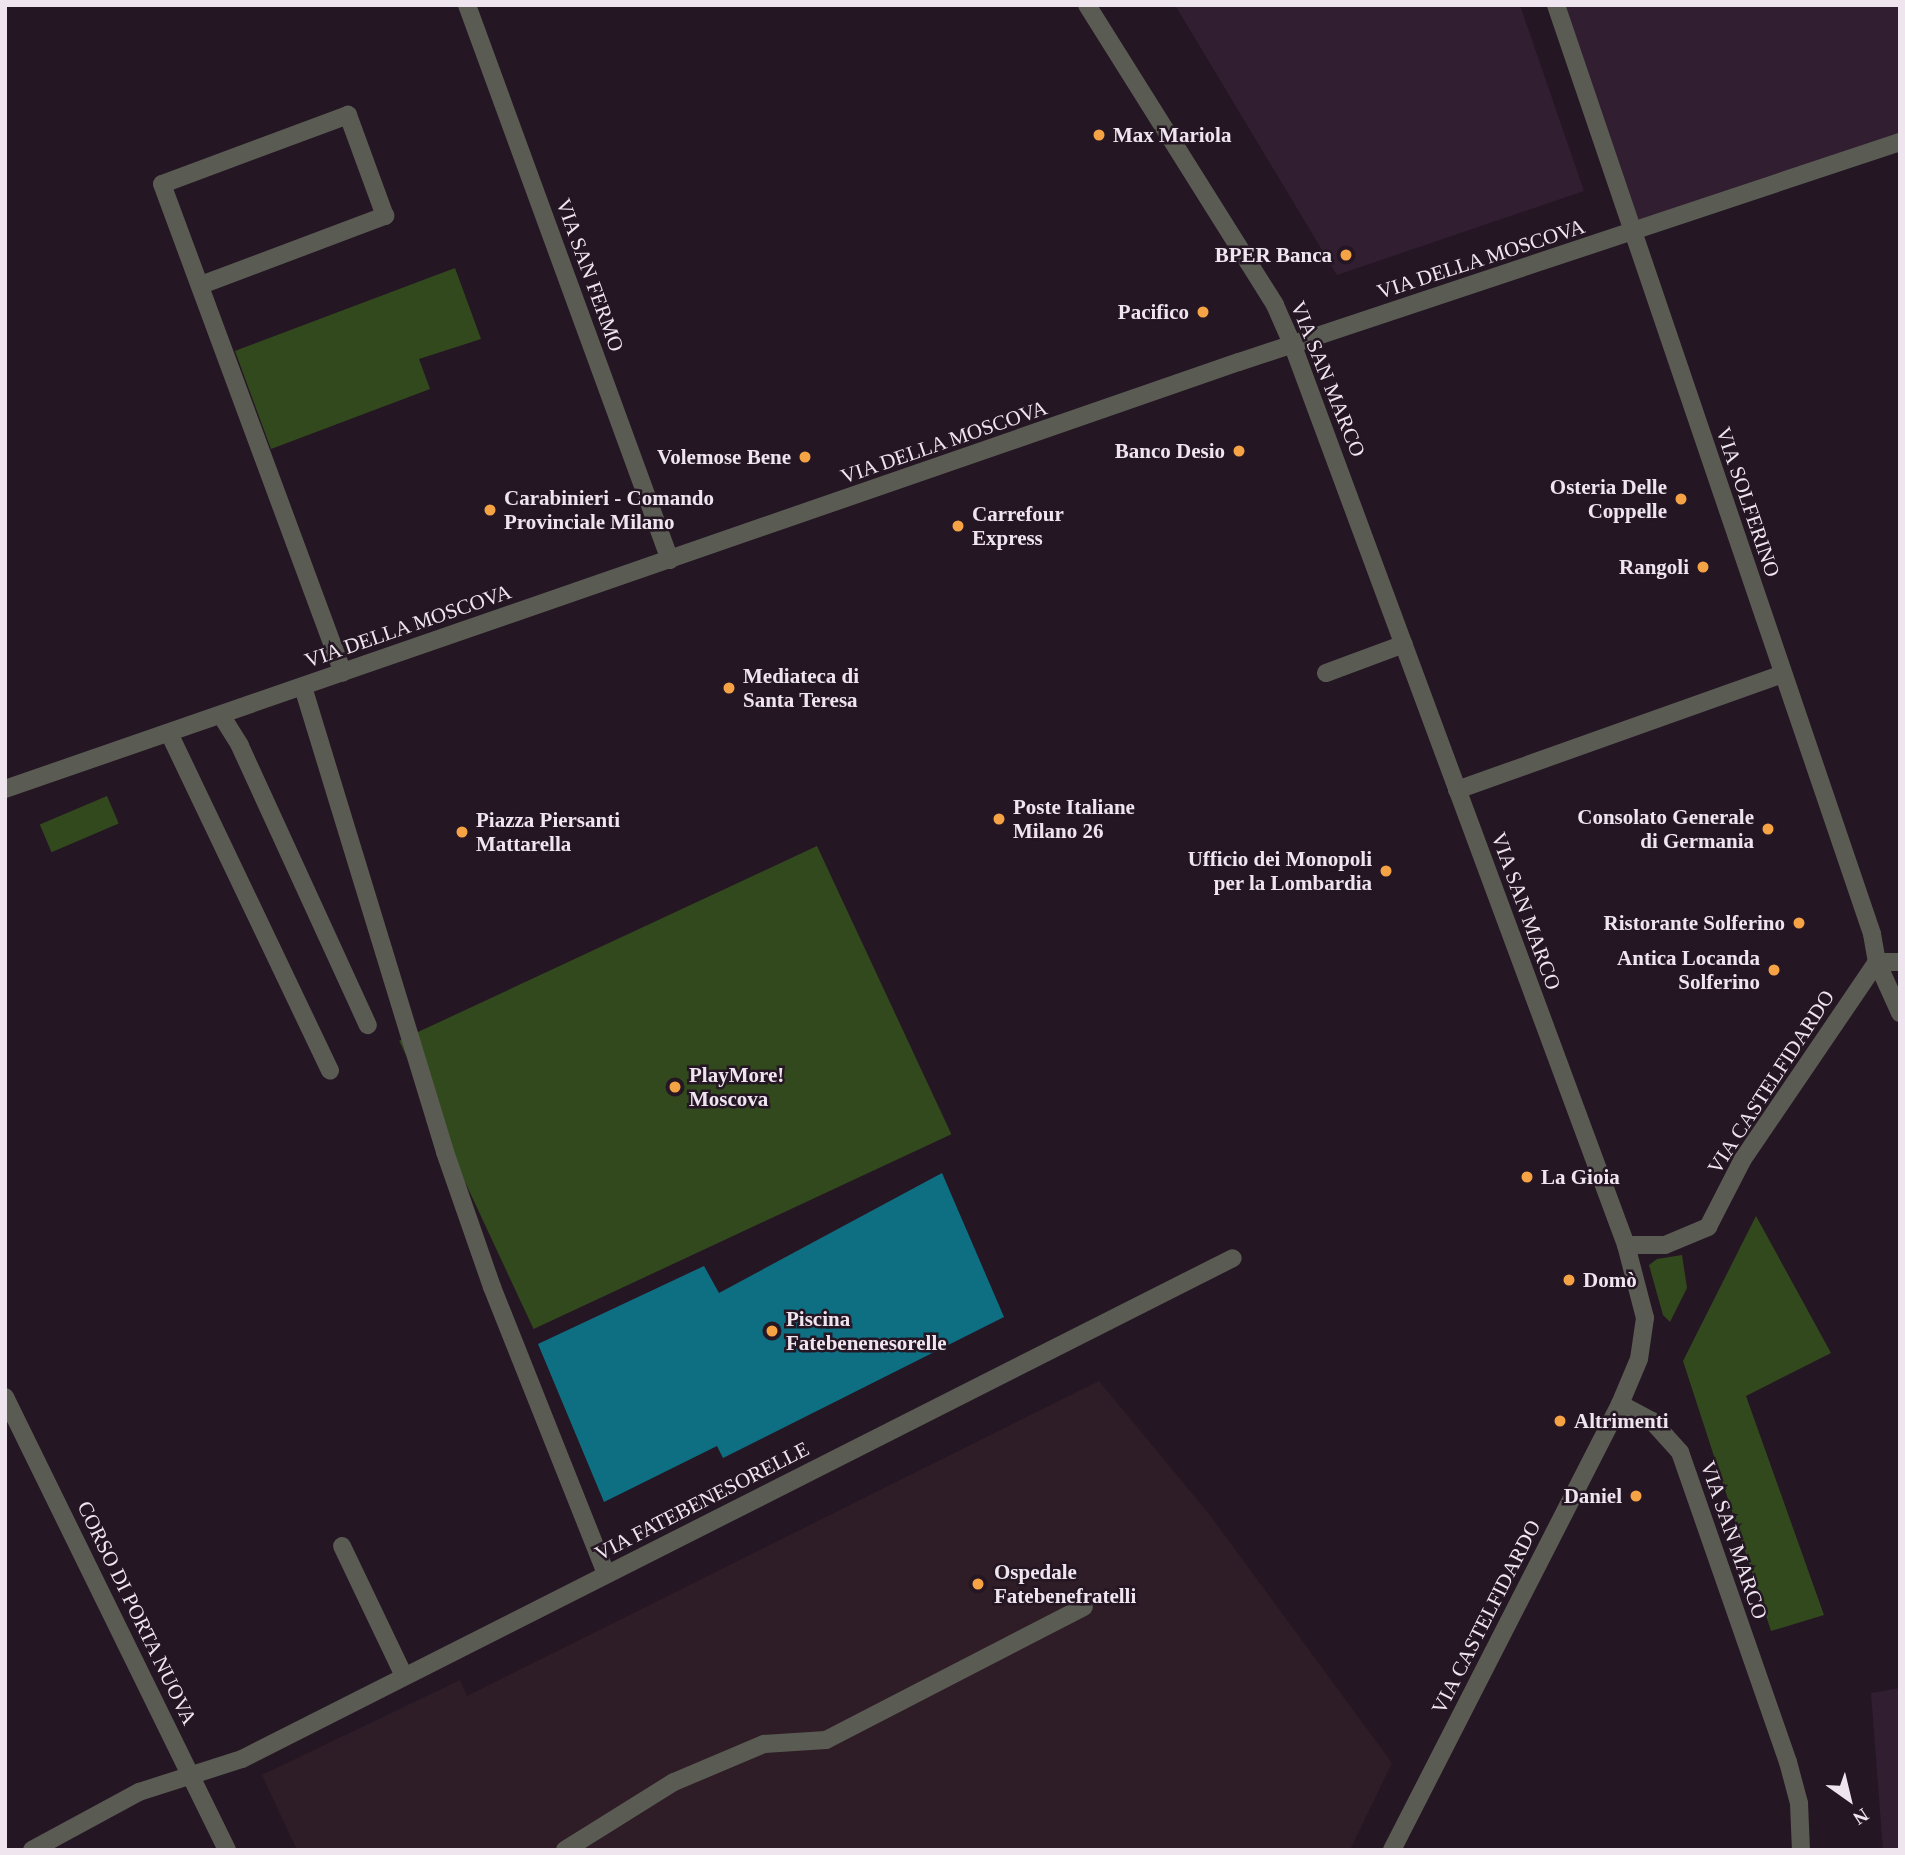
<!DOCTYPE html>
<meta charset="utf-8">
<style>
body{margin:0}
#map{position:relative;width:1905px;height:1855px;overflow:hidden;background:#251624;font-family:"Times New Roman",serif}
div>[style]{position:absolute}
.built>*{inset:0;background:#311e31}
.medical>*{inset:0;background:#2e1d26}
.green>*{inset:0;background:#32491d;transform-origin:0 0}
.water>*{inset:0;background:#0e6f83}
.service>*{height:18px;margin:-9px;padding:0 9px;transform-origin:9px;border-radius:9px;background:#5a5c53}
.minor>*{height:18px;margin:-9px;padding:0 9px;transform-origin:9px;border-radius:9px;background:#5a5c53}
.dots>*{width:19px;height:19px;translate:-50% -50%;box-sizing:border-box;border:4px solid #251624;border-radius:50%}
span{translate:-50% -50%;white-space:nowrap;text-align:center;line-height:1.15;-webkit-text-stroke:5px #251624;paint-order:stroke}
.poi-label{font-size:21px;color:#efe5ef;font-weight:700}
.left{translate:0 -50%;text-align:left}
.right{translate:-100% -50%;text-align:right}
.street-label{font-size:21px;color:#efe5ef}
.frame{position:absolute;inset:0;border:7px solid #efe5ef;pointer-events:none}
.north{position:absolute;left:1814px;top:1764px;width:70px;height:70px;-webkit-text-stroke:5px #251624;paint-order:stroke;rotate:146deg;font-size:19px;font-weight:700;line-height:28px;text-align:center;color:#efe5ef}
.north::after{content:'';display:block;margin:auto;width:24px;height:32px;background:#efe5ef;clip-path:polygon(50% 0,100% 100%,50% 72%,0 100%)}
</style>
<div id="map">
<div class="built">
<i style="clip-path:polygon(1175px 5px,1520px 5px,1584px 191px,1337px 275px)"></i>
<i style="clip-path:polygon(1560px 5px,1900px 5px,1900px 139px,1635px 228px)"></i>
<i style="clip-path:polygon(1900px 1688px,1900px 1850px,1883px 1850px,1871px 1693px)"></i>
</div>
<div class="medical">
<i style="clip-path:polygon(1099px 1381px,1209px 1514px,1392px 1763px,1350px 1850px,297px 1850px,262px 1775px,460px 1680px,467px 1696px)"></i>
</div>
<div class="green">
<i style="clip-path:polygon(455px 268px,481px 339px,419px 359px,430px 389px,271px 449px,235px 351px)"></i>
<i style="left:107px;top:796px;width:30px;height:73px;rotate:67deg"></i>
<i style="left:817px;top:846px;width:318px;height:461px;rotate:65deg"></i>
<i style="clip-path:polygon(1756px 1216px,1831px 1353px,1746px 1396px,1824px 1615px,1771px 1631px,1683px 1361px)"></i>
<i style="clip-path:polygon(1682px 1255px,1687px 1288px,1670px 1322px,1663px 1315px,1649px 1265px,1657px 1259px)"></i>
</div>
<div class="water">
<i style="clip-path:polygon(942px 1173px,1004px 1317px,723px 1458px,717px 1446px,604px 1502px,538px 1344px,704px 1266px,719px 1293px)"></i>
</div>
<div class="service">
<i style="left:201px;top:285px;width:197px;rotate:-20.6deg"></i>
<i style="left:385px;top:216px;width:108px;rotate:-110.1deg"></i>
<i style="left:348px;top:115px;width:198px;rotate:159.6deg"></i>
<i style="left:162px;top:184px;width:521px;rotate:69.69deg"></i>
<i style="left:1326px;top:673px;width:83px;rotate:-20.4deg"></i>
<i style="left:303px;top:687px;width:486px;rotate:73deg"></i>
<i style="left:445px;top:1152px;width:143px;rotate:70.8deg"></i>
<i style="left:492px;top:1287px;width:309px;rotate:68.3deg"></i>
<i style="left:221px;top:715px;width:36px;rotate:58deg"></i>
<i style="left:240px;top:746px;width:307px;rotate:65.4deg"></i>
<i style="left:169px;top:733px;width:374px;rotate:64.5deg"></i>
<i style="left:1457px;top:790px;width:346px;rotate:-19.6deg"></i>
<i style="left:342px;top:1546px;width:144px;rotate:64.5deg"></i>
<i style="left:565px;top:1850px;width:128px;rotate:-32deg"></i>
<i style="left:674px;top:1782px;width:98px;rotate:-22.9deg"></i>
<i style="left:764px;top:1744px;width:62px;rotate:-3.7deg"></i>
<i style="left:826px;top:1740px;width:290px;rotate:-27.3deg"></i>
</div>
<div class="minor">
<i style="left:467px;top:5px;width:591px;rotate:69.91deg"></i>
<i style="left:1087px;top:5px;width:354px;rotate:57.9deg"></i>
<i style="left:1275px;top:305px;width:45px;rotate:66.3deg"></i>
<i style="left:1293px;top:346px;width:959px;rotate:69.67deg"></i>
<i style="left:1626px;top:1245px;width:75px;rotate:75.4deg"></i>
<i style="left:1645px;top:1318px;width:41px;rotate:98.3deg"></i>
<i style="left:1639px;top:1359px;width:49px;rotate:112.9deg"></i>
<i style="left:1620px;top:1404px;width:501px;rotate:117.08deg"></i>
<i style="left:1556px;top:5px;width:981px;rotate:71.21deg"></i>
<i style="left:1872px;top:934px;width:28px;rotate:80deg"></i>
<i style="left:1877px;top:962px;width:56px;rotate:65.7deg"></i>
<i style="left:5px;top:789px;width:1306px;rotate:-19.09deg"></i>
<i style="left:1239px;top:362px;width:697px;rotate:-18.41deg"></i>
<i style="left:1877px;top:962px;width:23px"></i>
<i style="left:1626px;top:1245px;width:39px"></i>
<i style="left:1665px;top:1245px;width:47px;rotate:-22.7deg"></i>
<i style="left:1708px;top:1227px;width:76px;rotate:-62.8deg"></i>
<i style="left:1743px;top:1159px;width:238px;rotate:-55.8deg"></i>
<i style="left:5px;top:1397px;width:504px;rotate:63.89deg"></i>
<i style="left:1620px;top:1404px;width:36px;rotate:28deg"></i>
<i style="left:1652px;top:1421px;width:42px;rotate:47.9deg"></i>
<i style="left:1680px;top:1452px;width:328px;rotate:70.8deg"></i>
<i style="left:1788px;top:1762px;width:42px;rotate:75deg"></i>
<i style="left:1799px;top:1803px;width:47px;rotate:87.6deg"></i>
<i style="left:32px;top:1850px;width:122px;rotate:-28.5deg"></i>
<i style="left:139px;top:1792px;width:108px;rotate:-17.8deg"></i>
<i style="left:242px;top:1759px;width:1110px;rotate:-26.82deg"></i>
</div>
<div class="dots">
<i style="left:1099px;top:135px;background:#f5a345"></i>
<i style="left:1346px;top:255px;background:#f5a345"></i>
<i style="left:1203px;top:312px;background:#f5a345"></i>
<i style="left:1239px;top:451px;background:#f5a345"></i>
<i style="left:805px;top:457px;background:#f5a345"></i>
<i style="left:1681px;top:499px;background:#f5a345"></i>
<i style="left:490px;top:510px;background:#f5a345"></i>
<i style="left:958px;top:526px;background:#f5a345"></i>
<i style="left:1703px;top:567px;background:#f5a345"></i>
<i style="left:729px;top:688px;background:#f5a345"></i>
<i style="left:999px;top:819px;background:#f5a345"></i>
<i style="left:1768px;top:829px;background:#f5a345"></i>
<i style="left:462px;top:832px;background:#f5a345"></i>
<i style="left:1386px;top:871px;background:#f5a345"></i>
<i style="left:1799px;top:923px;background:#f5a345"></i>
<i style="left:1774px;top:970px;background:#f5a345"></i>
<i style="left:675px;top:1087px;background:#f5a345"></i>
<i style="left:1527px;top:1177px;background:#f5a345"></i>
<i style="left:1569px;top:1280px;background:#f5a345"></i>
<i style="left:772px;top:1331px;background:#f5a345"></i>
<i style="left:1560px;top:1421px;background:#f5a345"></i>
<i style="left:1636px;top:1496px;background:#f5a345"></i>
<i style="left:978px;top:1584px;background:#f5a345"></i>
</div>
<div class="poi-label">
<span class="left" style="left:1113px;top:135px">Max Mariola</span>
<span class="right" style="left:1332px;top:255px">BPER Banca</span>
<span class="right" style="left:1189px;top:312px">Pacifico</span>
<span class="right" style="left:1225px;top:451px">Banco Desio</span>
<span class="right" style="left:791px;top:457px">Volemose Bene</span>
<span class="right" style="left:1667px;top:499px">Osteria Delle<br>Coppelle</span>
<span class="left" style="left:504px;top:510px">Carabinieri - Comando<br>Provinciale Milano</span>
<span class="left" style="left:972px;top:526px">Carrefour<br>Express</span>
<span class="right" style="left:1689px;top:567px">Rangoli</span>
<span class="left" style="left:743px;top:688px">Mediateca di<br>Santa Teresa</span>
<span class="left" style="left:1013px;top:819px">Poste Italiane<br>Milano 26</span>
<span class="right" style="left:1754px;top:829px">Consolato Generale<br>di Germania</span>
<span class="left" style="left:476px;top:832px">Piazza Piersanti<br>Mattarella</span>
<span class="right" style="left:1372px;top:871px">Ufficio dei Monopoli<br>per la Lombardia</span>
<span class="right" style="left:1785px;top:923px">Ristorante Solferino</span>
<span class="right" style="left:1760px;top:970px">Antica Locanda<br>Solferino</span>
<span class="left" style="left:689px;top:1087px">PlayMore!<br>Moscova</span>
<span class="left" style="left:1541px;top:1177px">La Gioia</span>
<span class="left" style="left:1583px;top:1280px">Domò</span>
<span class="left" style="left:786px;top:1331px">Piscina<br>Fatebenenesorelle</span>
<span class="left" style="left:1574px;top:1421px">Altrimenti</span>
<span class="right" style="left:1622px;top:1496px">Daniel</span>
<span class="left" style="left:994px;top:1584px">Ospedale<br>Fatebenefratelli</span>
</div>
<div class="street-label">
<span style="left:1481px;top:259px;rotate:-18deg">VIA DELLA MOSCOVA</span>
<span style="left:590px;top:275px;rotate:70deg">VIA SAN FERMO</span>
<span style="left:1328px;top:379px;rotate:68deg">VIA SAN MARCO</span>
<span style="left:944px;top:442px;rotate:-19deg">VIA DELLA MOSCOVA</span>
<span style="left:1748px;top:502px;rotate:71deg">VIA SOLFERINO</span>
<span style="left:408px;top:626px;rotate:-19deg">VIA DELLA MOSCOVA</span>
<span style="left:1526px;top:911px;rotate:70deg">VIA SAN MARCO</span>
<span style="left:1771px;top:1082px;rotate:-57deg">VIA CASTELFIDARDO</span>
<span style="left:702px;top:1501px;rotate:-27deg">VIA FATEBENESORELLE</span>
<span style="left:1734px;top:1540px;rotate:71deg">VIA SAN MARCO</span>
<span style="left:137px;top:1613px;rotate:64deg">CORSO DI PORTA NUOVA</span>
<span style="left:1486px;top:1617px;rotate:-63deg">VIA CASTELFIDARDO</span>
</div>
<div class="frame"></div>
<div class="north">N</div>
</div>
